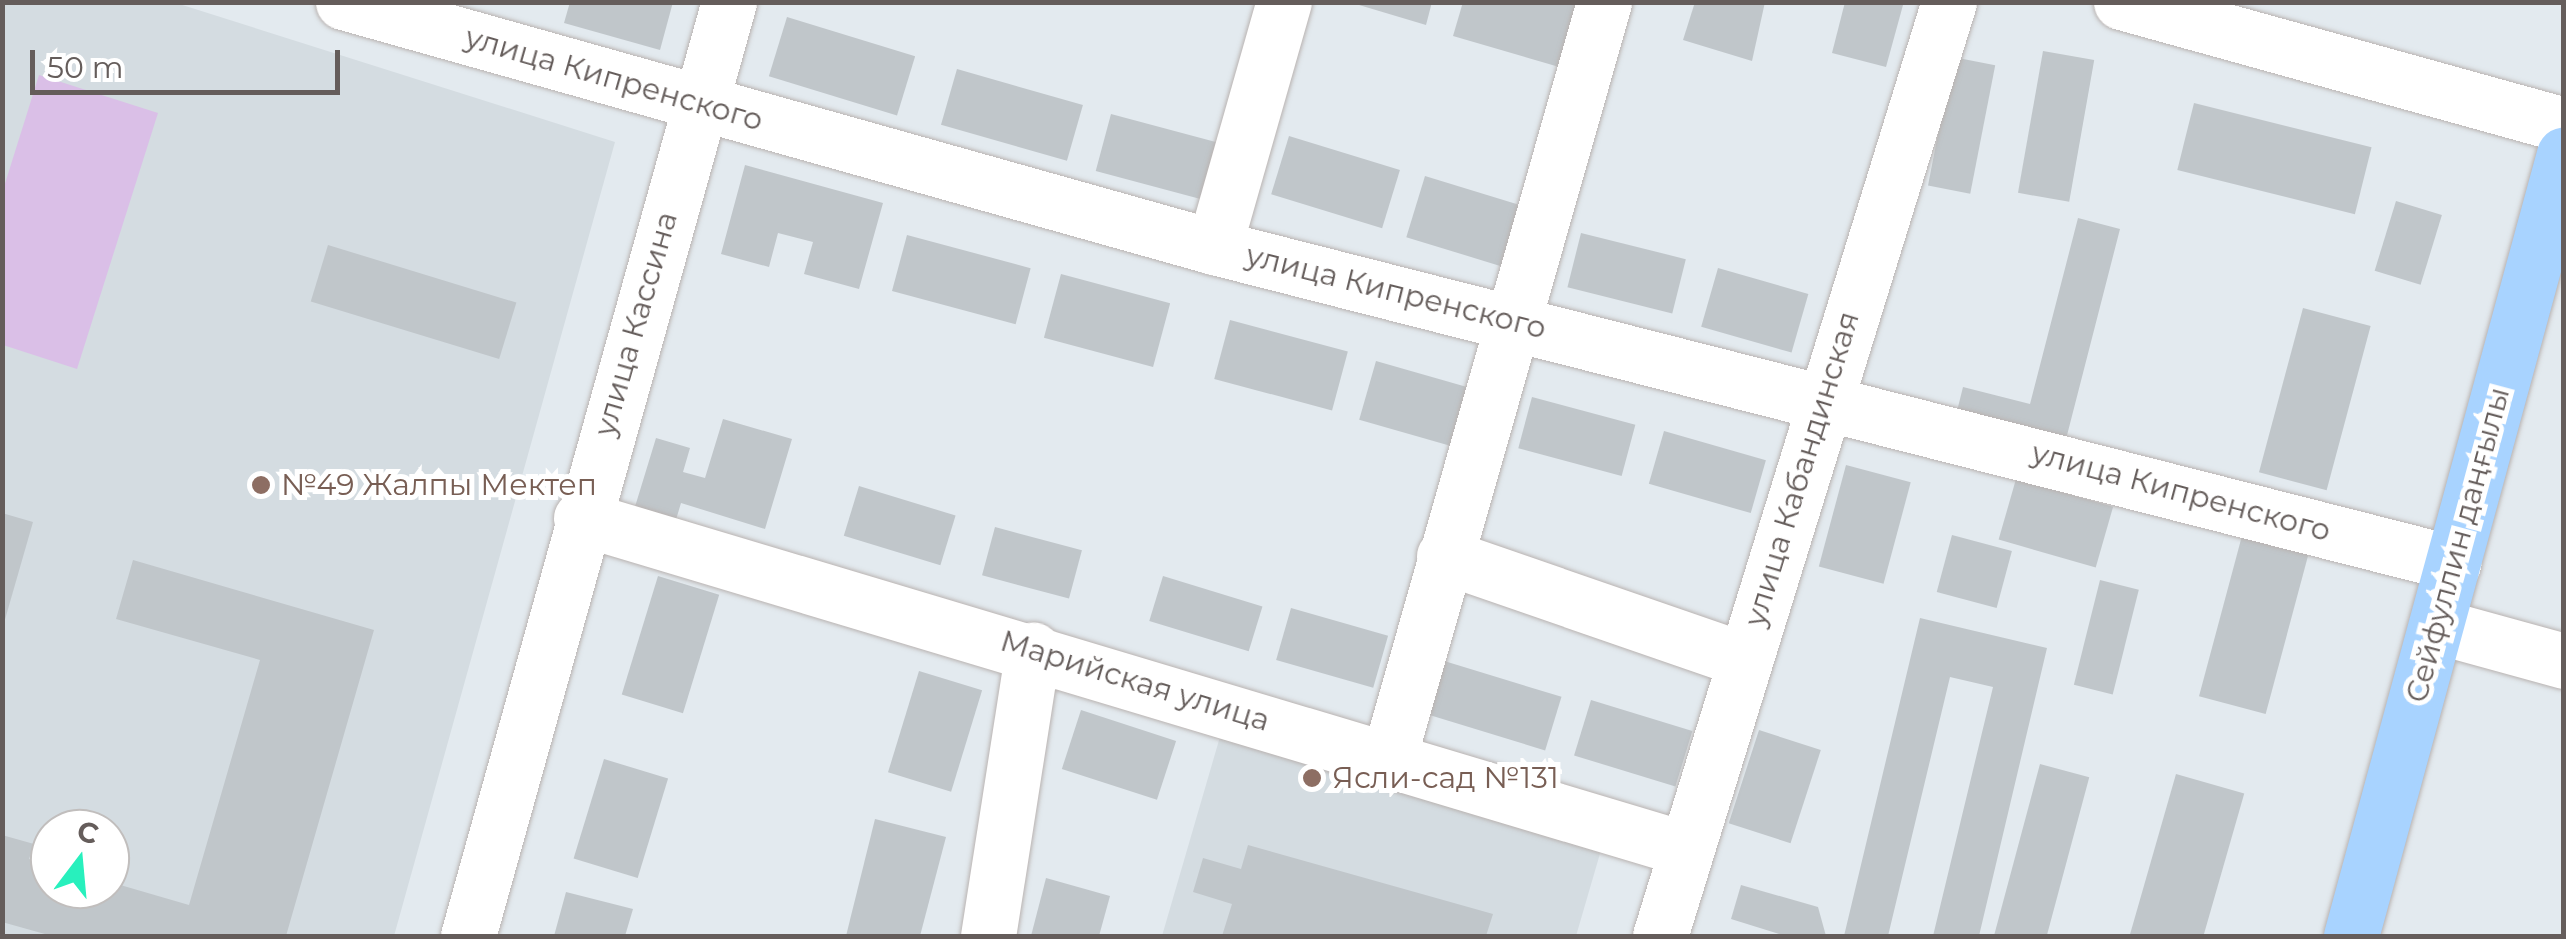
<!DOCTYPE html>
<meta charset="utf-8">
<style>
body{margin:0}
#map{position:relative;width:2566px;height:939px;overflow:hidden;background:#e3eaef;font-family:Montserrat,sans-serif}
div>[style]{position:absolute}
.education>*{inset:0;background:#d4dce1}
.green>*{inset:0;background:#dabfe7}
.building>*{inset:0;background:#c0c6ca;transform-origin:0 0}
.roads{filter:drop-shadow(0 0 2px #b9b3b1) drop-shadow(0 0 2px #b9b3b1)}
.minor>*{height:55px;margin:-27.5px;padding:0 27.5px;transform-origin:27.5px;border-radius:27.5px;background:#fff}
.major>*{height:55px;margin:-27.5px;padding:0 27.5px;transform-origin:27.5px;border-radius:27.5px;background:#a8d3ff}
.dots>*{width:28px;height:28px;translate:-50% -50%;box-sizing:border-box;border:5px solid #fff;border-radius:50%}
span{translate:-50% -50%;white-space:nowrap;text-align:center;line-height:1.15;-webkit-text-stroke:10px #fff;paint-order:stroke}
.street-label{font-size:30px;color:#655d5b}
.education-label{font-size:30px;color:#785e54}
.left{translate:0 -50%;text-align:left}
.frame{position:absolute;inset:0;border:5px solid #655d5b;pointer-events:none}
.north{position:absolute;left:30px;top:809px;width:100px;height:100px;box-sizing:border-box;background:#fff;border:2px solid #c1bebd;border-radius:50%;rotate:16deg;font-size:28px;font-weight:700;line-height:40px;text-align:center;color:#655d5b}
.north::after{content:'';display:block;margin:auto;width:35px;height:45px;background:#28f0bd;clip-path:polygon(50% 0,100% 100%,50% 72%,0 100%)}
.scale{position:absolute;left:30px;top:50px;width:310px;height:45px;box-sizing:border-box;border:5px solid #655d5b;border-top:0;padding-left:12px;font-size:30px;line-height:35px;white-space:nowrap;color:#655d5b;-webkit-text-stroke:8px #fff;paint-order:stroke}
</style>
<div id="map">
<div class="education">
<i style="clip-path:polygon(evenodd,3px 3px,176px 3px,615px 142px,394px 936px,3px 936px,3px 3px,50px 829px,110px 829px,110px 889px,50px 889px,50px 829px)"></i>
<i style="clip-path:polygon(1224px 723px,1606px 833px,1576px 936px,1162px 936px)"></i>
</div>
<div class="green">
<i style="clip-path:polygon(39px 75px,158px 113px,77px 369px,3px 345px,3px 190px)"></i>
</div>
<div class="building">
<i style="clip-path:polygon(570px 2px,673px 2px,660px 50px,564px 23px)"></i>
<i style="clip-path:polygon(1349px 2px,1432px 2px,1426px 25px)"></i>
<i style="clip-path:polygon(1463px 2px,1585px 2px,1566px 69px,1453px 36px)"></i>
<i style="clip-path:polygon(1695px 2px,1765px 2px,1752px 61px,1683px 40px)"></i>
<i style="clip-path:polygon(1845px 2px,1903px 5px,1886px 67px,1832px 53px)"></i>
<i style="left:787px;top:17px;width:134px;height:62px;rotate:17deg"></i>
<i style="left:2043px;top:51px;width:52px;height:144px;rotate:10deg"></i>
<i style="left:1953px;top:57px;width:43px;height:131px;rotate:11deg"></i>
<i style="left:957px;top:69px;width:131px;height:58px;rotate:16deg"></i>
<i style="left:2194px;top:103px;width:183px;height:69px;rotate:14deg"></i>
<i style="left:1111px;top:114px;width:120px;height:59px;rotate:15deg"></i>
<i style="left:1289px;top:136px;width:116px;height:61px;rotate:17deg"></i>
<i style="clip-path:polygon(745px 165px,883px 203px,859px 289px,804px 274px,813px 242px,778px 233px,769px 267px,721px 254px)"></i>
<i style="left:1425px;top:176px;width:105px;height:64px;rotate:17deg"></i>
<i style="left:2396px;top:201px;width:48px;height:73px;rotate:17deg"></i>
<i style="clip-path:polygon(2078px 218px,2120px 229px,2064px 447px,1955px 419px,1963px 387px,2030px 404px)"></i>
<i style="left:1581px;top:233px;width:108px;height:56px;rotate:14deg"></i>
<i style="left:907px;top:235px;width:128px;height:58px;rotate:15deg"></i>
<i style="left:328px;top:245px;width:197px;height:59px;rotate:17deg"></i>
<i style="left:1718px;top:268px;width:94px;height:61px;rotate:16deg"></i>
<i style="left:1061px;top:274px;width:113px;height:66px;rotate:15deg"></i>
<i style="left:2303px;top:308px;width:70px;height:170px;rotate:15deg"></i>
<i style="left:1230px;top:320px;width:122px;height:61px;rotate:15deg"></i>
<i style="left:1376px;top:361px;width:100px;height:61px;rotate:16deg"></i>
<i style="left:1532px;top:397px;width:107px;height:53px;rotate:15deg"></i>
<i style="clip-path:polygon(723px 419px,792px 439px,765px 529px,681px 503px,675px 523px,634px 510px,656px 438px,690px 448px,683px 472px,705px 478px)"></i>
<i style="left:1664px;top:431px;width:106px;height:55px;rotate:16deg"></i>
<i style="left:1846px;top:465px;width:67px;height:105px;rotate:15deg"></i>
<i style="left:2016px;top:479px;width:101px;height:63px;rotate:16deg"></i>
<i style="left:859px;top:486px;width:101px;height:52px;rotate:17deg"></i>
<i style="clip-path:polygon(2px 513px,33px 522px,4px 623px,2px 622px)"></i>
<i style="left:995px;top:527px;width:90px;height:50px;rotate:15deg"></i>
<i style="left:2243px;top:532px;width:69px;height:170px;rotate:15deg"></i>
<i style="left:1952px;top:535px;width:62px;height:59px;rotate:15deg"></i>
<i style="clip-path:polygon(133px 560px,374px 630px,286px 936px,52px 936px,2px 922px,2px 835px,34px 844px,29px 859px,50px 865px,50px 889px,110px 889px,110px 882px,189px 905px,260px 660px,116px 619px)"></i>
<i style="left:658px;top:576px;width:64px;height:124px;rotate:17deg"></i>
<i style="left:1163px;top:576px;width:104px;height:47px;rotate:17deg"></i>
<i style="left:2100px;top:580px;width:40px;height:108px;rotate:14deg"></i>
<i style="left:1291px;top:608px;width:101px;height:54px;rotate:16deg"></i>
<i style="clip-path:polygon(1920px 618px,2047px 648px,1979px 936px,1933px 936px,1993px 687px,1950px 677px,1888px 936px,1844px 936px)"></i>
<i style="left:1441px;top:660px;width:126px;height:56px;rotate:17deg"></i>
<i style="left:919px;top:671px;width:66px;height:106px;rotate:17deg"></i>
<i style="left:1591px;top:700px;width:106px;height:58px;rotate:17deg"></i>
<i style="left:1081px;top:710px;width:100px;height:62px;rotate:18deg"></i>
<i style="left:1759px;top:730px;width:65px;height:98px;rotate:18deg"></i>
<i style="left:604px;top:759px;width:67px;height:104px;rotate:17deg"></i>
<i style="left:2040px;top:764px;width:51px;height:178px;rotate:15deg"></i>
<i style="left:2176px;top:774px;width:71px;height:168px;rotate:16deg"></i>
<i style="clip-path:polygon(875px 819px,946px 837px,920px 936px,846px 936px)"></i>
<i style="clip-path:polygon(1248px 845px,1493px 914px,1486px 936px,1222px 936px,1232px 904px,1193px 892px,1203px 858px,1241px 869px)"></i>
<i style="clip-path:polygon(1046px 878px,1110px 896px,1099px 936px,1031px 936px)"></i>
<i style="clip-path:polygon(1741px 885px,1818px 907px,1826px 936px,1786px 936px,1731px 919px)"></i>
<i style="clip-path:polygon(566px 892px,633px 909px,625px 936px,554px 936px)"></i>
</div>
<div class="roads">
<div class="minor">
<i style="left:343px;top:2px;width:905px;rotate:15.71deg"></i>
<i style="left:1214px;top:247px;width:1279px;rotate:14.31deg"></i>
<i style="left:2121px;top:2px;width:460px;rotate:15.5deg"></i>
<i style="left:1214px;top:247px;width:255px;rotate:-74.1deg"></i>
<i style="left:581px;top:518px;width:1154px;rotate:16.68deg"></i>
<i style="left:1444px;top:556px;width:315px;rotate:19.1deg"></i>
<i style="left:2437px;top:626px;width:132px;rotate:15.4deg"></i>
<i style="left:1389px;top:757px;width:785px;rotate:-74.1deg"></i>
<i style="left:468px;top:936px;width:970px;rotate:-74.39deg"></i>
<i style="left:988px;top:936px;width:290px;rotate:-81.1deg"></i>
<i style="left:1660px;top:936px;width:978px;rotate:-72.81deg"></i>
</div>
<div class="major">
<i style="left:2351px;top:936px;width:810px;rotate:-74.76deg"></i>
</div>
</div>
<div class="dots">
<i style="left:261px;top:485px;background:#8d6e63"></i>
<i style="left:1312px;top:778px;background:#8d6e63"></i>
</div>
<div class="street-label">
<span style="left:614px;top:79px;rotate:16deg">улица Кипренского</span>
<span style="left:1396px;top:292px;rotate:14deg">улица Кипренского</span>
<span style="left:636px;top:324px;rotate:-74deg">улица Кассина</span>
<span style="left:1802px;top:469px;rotate:-73deg">улица Кабандинская</span>
<span style="left:2181px;top:492px;rotate:15deg">улица Кипренского</span>
<span style="left:2458px;top:545px;rotate:-75deg">Сейфуллин даңғылы</span>
<span style="left:1135px;top:681px;rotate:17deg">Марийская улица</span>
</div>
<div class="education-label">
<span class="left" style="left:281px;top:485px">№49 Жалпы Мектеп</span>
<span class="left" style="left:1332px;top:778px">Ясли-сад №131</span>
</div>
<div class="frame"></div>
<div class="north">С</div>
<div class="scale">50 m</div>
</div>
